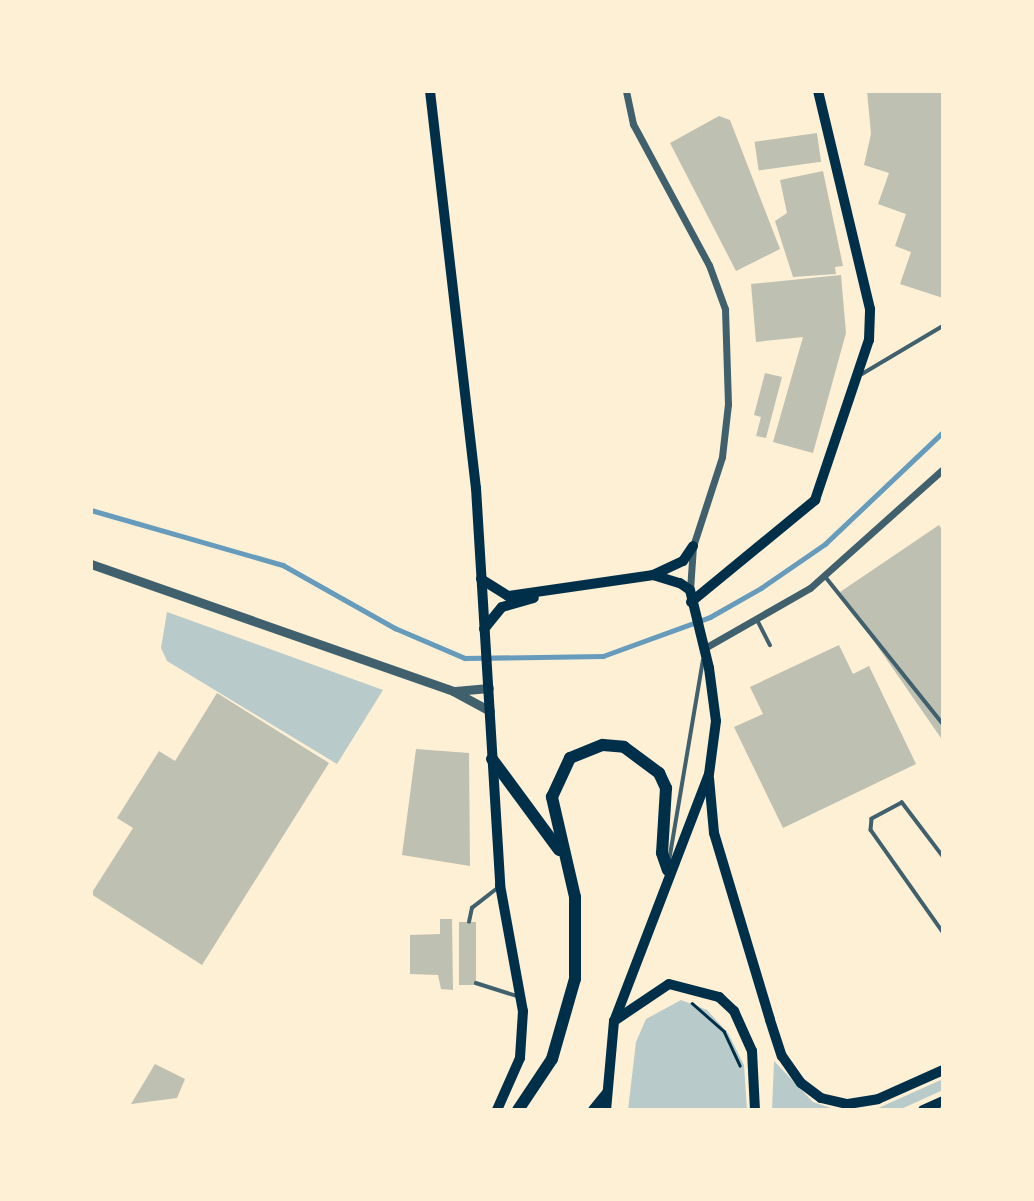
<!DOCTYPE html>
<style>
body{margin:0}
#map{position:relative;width:1034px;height:1201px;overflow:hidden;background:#fdf0d5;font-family:"PT Serif",serif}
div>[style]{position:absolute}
.green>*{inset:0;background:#b9caca}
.stream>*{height:4.5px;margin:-2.25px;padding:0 2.25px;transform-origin:2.25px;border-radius:2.25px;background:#669bbc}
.building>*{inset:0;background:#bec0b2;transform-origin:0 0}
.path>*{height:2.5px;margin:-1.25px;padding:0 1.25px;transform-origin:1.25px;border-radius:1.25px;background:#003049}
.service>*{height:3.5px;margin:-1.75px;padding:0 1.75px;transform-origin:1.75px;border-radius:1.75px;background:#3f606c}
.minor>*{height:7px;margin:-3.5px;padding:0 3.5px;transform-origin:3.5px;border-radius:3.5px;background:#3f606c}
.tertiary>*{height:9px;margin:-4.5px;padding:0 4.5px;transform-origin:4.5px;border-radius:4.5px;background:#3f606c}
.secondary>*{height:10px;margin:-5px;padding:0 5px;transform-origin:5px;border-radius:5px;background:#003049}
.motorway>*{height:12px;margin:-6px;padding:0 6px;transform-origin:6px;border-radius:6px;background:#003049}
span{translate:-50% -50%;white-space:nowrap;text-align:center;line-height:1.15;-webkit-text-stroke:5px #fdf0d5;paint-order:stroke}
.frame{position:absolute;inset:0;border:93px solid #fdf0d5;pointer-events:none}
</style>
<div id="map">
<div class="green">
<i style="clip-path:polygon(167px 612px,314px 665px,383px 690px,337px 764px,167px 661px,161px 648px)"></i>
<i style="clip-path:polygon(681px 1000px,707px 1010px,728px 1033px,744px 1065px,747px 1110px,628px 1110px,636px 1042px,646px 1019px)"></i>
<i style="clip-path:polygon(774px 1061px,813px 1102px,837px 1110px,772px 1110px)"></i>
<i style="clip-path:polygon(943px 1079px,943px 1090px,899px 1110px,874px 1110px)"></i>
</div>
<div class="stream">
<i style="left:91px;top:510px;width:200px;rotate:16deg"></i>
<i style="left:283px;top:565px;width:129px;rotate:29.4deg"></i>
<i style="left:395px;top:628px;width:76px;rotate:23.2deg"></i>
<i style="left:465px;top:658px;width:138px;rotate:-0.8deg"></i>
<i style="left:603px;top:656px;width:114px;rotate:-20deg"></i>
<i style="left:710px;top:617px;width:59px;rotate:-29.6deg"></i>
<i style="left:761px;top:588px;width:78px;rotate:-34.5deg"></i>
<i style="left:825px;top:544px;width:163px;rotate:-43.5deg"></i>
</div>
<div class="building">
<i style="clip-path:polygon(867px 91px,943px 91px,943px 298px,900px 284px,911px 252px,895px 246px,906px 214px,878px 204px,889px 173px,864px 165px,871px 134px)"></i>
<i style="clip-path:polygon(719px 116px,730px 120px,780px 249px,736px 271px,670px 143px)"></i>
<i style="left:817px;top:133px;width:29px;height:63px;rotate:82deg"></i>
<i style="clip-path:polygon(823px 171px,843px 266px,835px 267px,836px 274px,793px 277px,775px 221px,787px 213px,780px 180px)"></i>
<i style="clip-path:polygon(841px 275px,846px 333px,813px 453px,773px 442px,803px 337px,756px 342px,751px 284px)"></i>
<i style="clip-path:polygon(765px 373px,782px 377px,766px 438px,756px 436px,761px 417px,754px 415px)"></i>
<i style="clip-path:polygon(939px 525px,943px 531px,943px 741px,840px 592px)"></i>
<i style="clip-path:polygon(839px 645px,853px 674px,869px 666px,916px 764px,783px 828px,734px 727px,763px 714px,750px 687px)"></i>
<i style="clip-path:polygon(217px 693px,329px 763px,202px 965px,91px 894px,133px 828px,117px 818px,159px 751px,175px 761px)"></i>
<i style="clip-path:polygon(416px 749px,469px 753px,470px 866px,402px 855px)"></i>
<i style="clip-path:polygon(440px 919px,452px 919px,453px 990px,441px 989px,438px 975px,410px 974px,410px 935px,440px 934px)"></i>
<i style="left:459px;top:922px;width:17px;height:63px"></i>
<i style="clip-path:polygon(155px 1064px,185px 1079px,177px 1098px,131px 1104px)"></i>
</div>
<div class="path">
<i style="left:692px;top:1003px;width:43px;rotate:41.2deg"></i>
<i style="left:724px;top:1031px;width:38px;rotate:65deg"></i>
</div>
<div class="service">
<i style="left:862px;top:374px;width:94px;rotate:-30.7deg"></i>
<i style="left:825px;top:576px;width:189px;rotate:51.4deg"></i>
<i style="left:758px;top:621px;width:27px;rotate:63deg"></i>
<i style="left:943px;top:857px;width:68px;rotate:-127.2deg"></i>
<i style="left:902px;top:803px;width:34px;rotate:152deg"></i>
<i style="left:872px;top:819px;width:11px;rotate:95deg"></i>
<i style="left:871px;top:830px;width:125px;rotate:54.8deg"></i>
<i style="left:669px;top:861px;width:203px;rotate:-80.4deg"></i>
<i style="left:469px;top:922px;width:14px;rotate:-78deg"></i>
<i style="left:472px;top:908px;width:34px;rotate:-38deg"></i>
<i style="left:476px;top:983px;width:43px;rotate:17.6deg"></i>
</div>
<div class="minor">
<i style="left:626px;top:91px;width:34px;rotate:78deg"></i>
<i style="left:633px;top:124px;width:160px;rotate:61.7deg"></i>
<i style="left:709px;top:265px;width:47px;rotate:70deg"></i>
<i style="left:725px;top:309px;width:95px;rotate:88.2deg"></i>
<i style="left:728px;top:404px;width:53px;rotate:96.5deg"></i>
<i style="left:722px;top:457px;width:94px;rotate:108deg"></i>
<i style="left:693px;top:546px;width:44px;rotate:93.9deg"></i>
<i style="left:703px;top:649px;width:123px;rotate:-29.7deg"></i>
<i style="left:810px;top:588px;width:178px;rotate:-41.8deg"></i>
</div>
<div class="tertiary">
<i style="left:91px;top:564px;width:384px;rotate:19.3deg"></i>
<i style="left:453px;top:691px;width:42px;rotate:28.4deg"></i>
<i style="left:455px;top:691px;width:34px;rotate:-5deg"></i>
</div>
<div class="secondary">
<i style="left:430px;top:91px;width:400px;rotate:83.4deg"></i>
<i style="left:476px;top:488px;width:398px;rotate:86.5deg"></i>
<i style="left:500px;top:885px;width:128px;rotate:79.7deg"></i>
<i style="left:523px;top:1011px;width:47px;rotate:93.7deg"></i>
<i style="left:520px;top:1058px;width:57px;rotate:113.9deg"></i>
<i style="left:653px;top:575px;width:33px;rotate:-25deg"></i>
<i style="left:683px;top:561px;width:18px;rotate:-56deg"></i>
<i style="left:481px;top:579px;width:32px;rotate:32deg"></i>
<i style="left:508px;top:596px;width:147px;rotate:-8.2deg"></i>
<i style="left:653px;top:575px;width:28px;rotate:17deg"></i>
<i style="left:680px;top:583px;width:12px;rotate:35deg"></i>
<i style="left:690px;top:590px;width:80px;rotate:76.3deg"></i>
<i style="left:709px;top:668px;width:53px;rotate:82.5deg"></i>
<i style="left:716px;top:721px;width:53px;rotate:97.5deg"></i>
<i style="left:709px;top:774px;width:265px;rotate:111deg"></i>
<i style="left:614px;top:1021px;width:89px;rotate:95.1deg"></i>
<i style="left:691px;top:602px;width:161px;rotate:-39.4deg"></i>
<i style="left:815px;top:500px;width:169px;rotate:-71.4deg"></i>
<i style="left:869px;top:340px;width:31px;rotate:-88deg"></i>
<i style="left:870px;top:309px;width:224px;rotate:-103.4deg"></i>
<i style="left:484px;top:629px;width:28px;rotate:-51deg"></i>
<i style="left:502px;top:607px;width:33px;rotate:-16deg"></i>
<i style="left:709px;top:778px;width:55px;rotate:84.8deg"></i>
<i style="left:714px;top:833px;width:195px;rotate:73.3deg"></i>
<i style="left:770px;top:1020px;width:38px;rotate:72deg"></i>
<i style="left:782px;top:1056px;width:33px;rotate:55deg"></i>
<i style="left:801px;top:1083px;width:25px;rotate:37deg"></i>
<i style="left:821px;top:1098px;width:28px;rotate:13deg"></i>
<i style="left:848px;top:1104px;width:30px;rotate:-9deg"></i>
<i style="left:878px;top:1099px;width:71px;rotate:-24deg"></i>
<i style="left:614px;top:1021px;width:66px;rotate:-33.9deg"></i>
<i style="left:669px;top:984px;width:52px;rotate:14.6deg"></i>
<i style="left:719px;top:997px;width:21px;rotate:43deg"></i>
<i style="left:734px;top:1011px;width:44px;rotate:65.8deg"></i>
<i style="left:752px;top:1051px;width:59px;rotate:87.1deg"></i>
<i style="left:593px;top:1110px;width:21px;rotate:-51deg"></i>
<i style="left:923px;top:1110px;width:22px;rotate:-24deg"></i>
</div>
<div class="motorway">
<i style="left:492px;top:759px;width:113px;rotate:53.6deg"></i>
<i style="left:518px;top:1110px;width:61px;rotate:-56.3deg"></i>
<i style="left:552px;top:1059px;width:83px;rotate:-74deg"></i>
<i style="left:575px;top:979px;width:82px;rotate:-90deg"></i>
<i style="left:575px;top:897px;width:103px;rotate:-103deg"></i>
<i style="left:552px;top:797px;width:43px;rotate:-65.2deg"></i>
<i style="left:570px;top:758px;width:35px;rotate:-22deg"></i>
<i style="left:603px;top:745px;width:21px;rotate:5deg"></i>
<i style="left:624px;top:747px;width:44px;rotate:36.6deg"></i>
<i style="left:659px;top:773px;width:17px;rotate:65deg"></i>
<i style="left:666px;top:788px;width:65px;rotate:93.5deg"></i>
<i style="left:662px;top:853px;width:18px;rotate:71deg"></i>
</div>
<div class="frame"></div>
</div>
